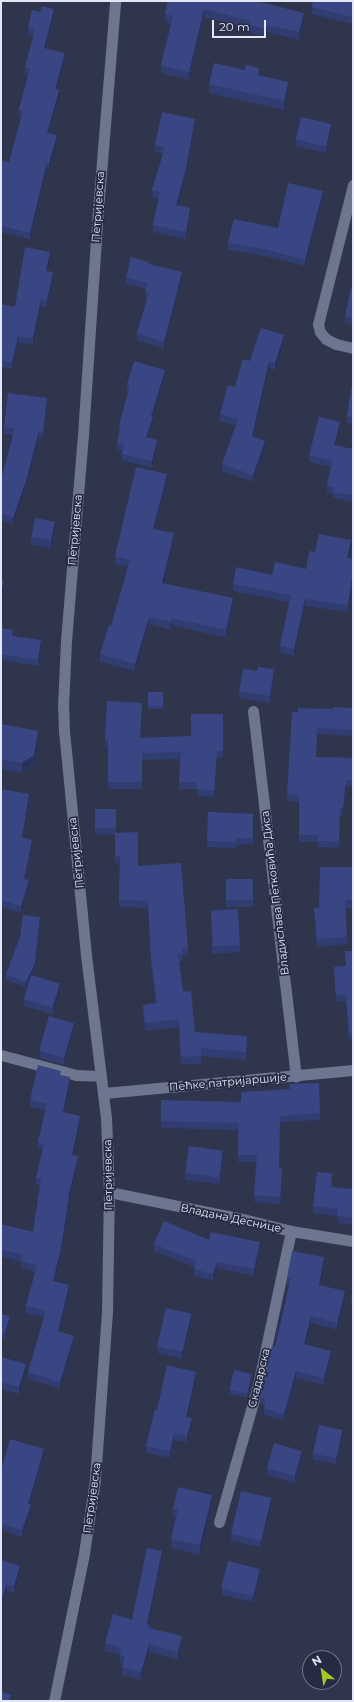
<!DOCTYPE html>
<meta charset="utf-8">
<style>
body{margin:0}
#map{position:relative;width:354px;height:1702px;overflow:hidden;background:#2f354d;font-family:Montserrat,sans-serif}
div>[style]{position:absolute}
.minor>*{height:11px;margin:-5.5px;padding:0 5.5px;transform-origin:5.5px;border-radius:5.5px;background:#6d758f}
.secondary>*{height:11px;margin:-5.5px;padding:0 5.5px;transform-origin:5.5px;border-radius:5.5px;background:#6d758f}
.wall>*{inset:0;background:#313c71;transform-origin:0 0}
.shaded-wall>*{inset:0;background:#28315c}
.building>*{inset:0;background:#394683;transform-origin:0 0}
span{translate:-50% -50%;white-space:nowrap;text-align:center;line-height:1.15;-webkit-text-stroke:3.5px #252b42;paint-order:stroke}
.street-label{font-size:11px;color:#e2e6f5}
.frame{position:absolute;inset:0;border:2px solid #e2e6f5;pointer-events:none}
.north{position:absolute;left:302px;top:1650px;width:40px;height:40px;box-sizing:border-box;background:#252b42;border:1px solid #71768a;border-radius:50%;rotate:330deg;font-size:11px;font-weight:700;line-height:16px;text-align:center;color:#e2e6f5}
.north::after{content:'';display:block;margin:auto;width:14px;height:18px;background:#a4c824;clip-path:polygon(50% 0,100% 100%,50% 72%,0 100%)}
.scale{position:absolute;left:212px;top:20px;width:54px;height:18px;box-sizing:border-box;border:2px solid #e2e6f5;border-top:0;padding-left:5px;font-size:12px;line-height:14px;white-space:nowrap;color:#e2e6f5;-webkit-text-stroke:3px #252b42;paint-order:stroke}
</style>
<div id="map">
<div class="minor">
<i style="left:353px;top:185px;width:143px;rotate:104.1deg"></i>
<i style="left:318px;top:324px;width:8px;rotate:76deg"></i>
<i style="left:320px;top:332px;width:9px;rotate:49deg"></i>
<i style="left:326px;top:339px;width:11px;rotate:27deg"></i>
<i style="left:336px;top:344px;width:17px;rotate:13deg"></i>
<i style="left:253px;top:711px;width:368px;rotate:83.3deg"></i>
<i style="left:1px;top:1055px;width:78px;rotate:14.9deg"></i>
<i style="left:76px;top:1075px;width:25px;rotate:2deg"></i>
<i style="left:104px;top:1093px;width:250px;rotate:-5.3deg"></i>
<i style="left:109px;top:1192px;width:137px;rotate:11.4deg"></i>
<i style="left:243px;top:1219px;width:49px;rotate:14deg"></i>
<i style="left:291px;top:1231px;width:63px;rotate:9.2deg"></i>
<i style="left:219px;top:1522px;width:142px;rotate:-74.1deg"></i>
<i style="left:258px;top:1385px;width:157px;rotate:-77.9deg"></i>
</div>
<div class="secondary">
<i style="left:54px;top:1701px;width:151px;rotate:-78.5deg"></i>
<i style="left:84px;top:1553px;width:75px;rotate:-81.5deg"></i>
<i style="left:95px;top:1479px;width:166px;rotate:-85.9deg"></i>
<i style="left:107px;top:1313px;width:121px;rotate:-89.1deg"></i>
<i style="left:109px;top:1192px;width:74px;rotate:-92.3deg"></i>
<i style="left:106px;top:1118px;width:164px;rotate:-97deg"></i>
<i style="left:86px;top:955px;width:225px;rotate:-95.6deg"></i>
<i style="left:64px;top:731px;width:24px;rotate:-92deg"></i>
<i style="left:63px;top:707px;width:66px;rotate:-87.4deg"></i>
<i style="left:66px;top:641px;width:207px;rotate:-85.3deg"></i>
<i style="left:83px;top:435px;width:225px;rotate:-86.2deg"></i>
<i style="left:98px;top:210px;width:210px;rotate:-85.3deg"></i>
</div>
<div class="wall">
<i style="clip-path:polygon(168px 1px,304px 21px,299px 40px,267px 32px,266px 36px,250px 33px,250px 28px,204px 17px,189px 80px,161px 73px,161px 65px,171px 24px,165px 22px,165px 14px)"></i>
<i style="clip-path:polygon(353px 1px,353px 24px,312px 14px,312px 7px)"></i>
<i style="clip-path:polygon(54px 16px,46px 48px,65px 60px,57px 90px,59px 97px,49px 133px,57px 142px,49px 169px,47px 169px,30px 239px,1px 232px,1px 167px,9px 162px,21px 117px,19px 116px,19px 109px,28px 75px,25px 74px,25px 67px,33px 36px,28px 35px,28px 28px)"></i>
<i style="clip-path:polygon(209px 84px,288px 91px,284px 110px,209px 93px)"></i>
<i style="clip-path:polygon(195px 126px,186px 176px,177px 206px,190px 215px,186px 239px,153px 232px,153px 225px,158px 199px,152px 197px,152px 190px,163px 154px,155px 152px,155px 145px)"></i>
<i style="clip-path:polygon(331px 130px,326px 153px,296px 146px,296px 139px)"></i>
<i style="clip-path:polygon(323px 198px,305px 266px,265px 256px,228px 250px,228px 243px,278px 228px)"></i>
<i style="clip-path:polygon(50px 258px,47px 271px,53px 279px,47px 307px,41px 306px,33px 345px,18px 342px,12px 369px,1px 367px,1px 306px,15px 307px)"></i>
<i style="clip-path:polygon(149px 264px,182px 278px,164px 349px,137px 340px,137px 333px,147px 298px,145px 298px,146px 289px,126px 284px,126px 277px)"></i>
<i style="clip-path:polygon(353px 280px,353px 324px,345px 323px,345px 316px)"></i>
<i style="clip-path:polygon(284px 342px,275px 370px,269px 368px,253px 437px,265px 448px,253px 482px,222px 471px,222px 464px,236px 426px,220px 421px,220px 414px,250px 361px)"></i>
<i style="clip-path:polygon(165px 377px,153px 417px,153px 423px,148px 437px,157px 446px,152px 468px,122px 460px,122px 451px,117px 449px,117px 443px,120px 432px,119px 432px,119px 425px,128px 392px,127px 391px,127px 384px)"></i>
<i style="clip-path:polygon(353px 385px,353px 424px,347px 423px,347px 416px)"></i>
<i style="clip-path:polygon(47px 405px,43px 439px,39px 438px,26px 488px,13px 524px,1px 520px,1px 480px,13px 435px,4px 434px,4px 427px)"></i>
<i style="clip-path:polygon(340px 429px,335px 446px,353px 449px,352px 502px,333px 498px,333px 494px,327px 492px,327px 486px,331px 467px,309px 462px,309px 455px)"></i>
<i style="clip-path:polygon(167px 482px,155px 529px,174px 541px,164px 583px,233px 606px,226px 638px,172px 625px,171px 630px,149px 624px,135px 671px,100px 662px,100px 654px,111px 626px,128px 567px,115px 564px,115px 556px)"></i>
<i style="clip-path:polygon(55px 529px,51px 548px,31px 544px,31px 537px)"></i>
<i style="clip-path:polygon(351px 547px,349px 558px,353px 559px,353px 577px,348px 612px,305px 606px,294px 656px,280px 652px,280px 646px,289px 602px,233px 591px,233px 584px,272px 575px,306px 569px,315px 552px)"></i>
<i style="clip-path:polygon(1px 628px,13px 636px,41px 647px,38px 666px,1px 660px)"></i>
<i style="clip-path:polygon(257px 671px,274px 676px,270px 703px,239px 698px,239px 691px)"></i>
<i style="left:148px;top:692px;width:15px;height:17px"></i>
<i style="clip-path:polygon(353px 708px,353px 736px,317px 734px,316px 757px,353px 758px,353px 786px,346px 786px,343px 815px,340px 815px,339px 848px,318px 847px,318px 842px,299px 842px,299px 802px,287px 801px,287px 794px,298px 712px)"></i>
<i style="clip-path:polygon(142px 709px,140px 738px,191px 736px,223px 714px,223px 757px,217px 757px,214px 797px,197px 796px,197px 789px,179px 789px,180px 759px,142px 760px,142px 789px,108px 789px,108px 746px,105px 746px,105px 739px)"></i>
<i style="clip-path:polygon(1px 724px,38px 741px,34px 764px,22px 773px,1px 769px)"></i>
<i style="clip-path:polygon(1px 789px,29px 801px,23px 838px,32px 846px,26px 879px,29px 887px,21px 913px,1px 907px)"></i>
<i style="clip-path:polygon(95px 809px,116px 809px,116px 833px,138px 866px,188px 948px,188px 955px,183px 956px,183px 961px,179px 962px,183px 992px,195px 1032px,247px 1043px,246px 1060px,201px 1056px,201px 1064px,181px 1064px,179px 1027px,145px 1031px,143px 1012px,143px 1005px,156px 1003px,151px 964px,148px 908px,119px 907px,120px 863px,115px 863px,115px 834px,95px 835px)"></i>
<i style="clip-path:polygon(208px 812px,253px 814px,253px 844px,236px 845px,236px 848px,207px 847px)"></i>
<i style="clip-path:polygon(353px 867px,353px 908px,345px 908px,347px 944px,317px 947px,314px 908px,319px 908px)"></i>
<i style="left:253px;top:879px;width:28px;height:27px;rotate:90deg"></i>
<i style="clip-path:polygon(211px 911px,240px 945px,240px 952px,212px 954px)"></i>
<i style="clip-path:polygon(40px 923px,35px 969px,32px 976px,60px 991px,53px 1014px,24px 1006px,24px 999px,29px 981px,26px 987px,6px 980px,6px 974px)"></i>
<i style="clip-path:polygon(353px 951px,353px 1040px,349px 1040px,346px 1001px,336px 1002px,334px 967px,345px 966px)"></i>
<i style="clip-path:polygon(74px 1030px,64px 1065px,40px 1058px,40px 1051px)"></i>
<i style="clip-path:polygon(61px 1075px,70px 1083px,64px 1112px,80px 1122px,73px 1155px,78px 1163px,69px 1198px,69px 1204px,61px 1255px,55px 1281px,69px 1292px,59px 1331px,74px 1342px,60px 1389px,28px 1379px,28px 1372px,44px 1317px,26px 1313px,26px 1306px,35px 1272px,21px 1268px,21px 1262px,1px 1256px,1px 1224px,33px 1232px,40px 1185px,36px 1184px,36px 1178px,43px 1150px,38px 1149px,38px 1142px,45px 1110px,30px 1107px,30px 1100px)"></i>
<i style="clip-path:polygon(161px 1100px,320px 1113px,320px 1120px,280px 1122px,279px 1168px,282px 1175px,280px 1204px,254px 1202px,257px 1162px,238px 1162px,238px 1130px,161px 1128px)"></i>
<i style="clip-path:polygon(223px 1157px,220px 1184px,185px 1180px,185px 1173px)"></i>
<i style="clip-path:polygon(332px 1181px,332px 1187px,353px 1189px,353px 1225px,338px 1223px,338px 1216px,313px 1213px,313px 1206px)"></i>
<i style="clip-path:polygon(209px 1240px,260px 1249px,254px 1276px,217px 1268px,213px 1281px,194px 1276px,194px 1267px,154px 1251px,154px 1244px)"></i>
<i style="clip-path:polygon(324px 1264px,320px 1285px,345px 1298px,337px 1330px,311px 1323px,305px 1344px,331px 1358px,324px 1385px,296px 1378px,284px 1420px,264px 1415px,264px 1408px,265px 1405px,260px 1404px,260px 1397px,275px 1347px,289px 1285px,287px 1285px,287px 1278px)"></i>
<i style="clip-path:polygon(353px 1289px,353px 1305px,351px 1305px,351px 1298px)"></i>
<i style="clip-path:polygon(1px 1314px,10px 1323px,5px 1339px,1px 1338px)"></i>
<i style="clip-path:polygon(191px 1321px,182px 1359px,157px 1353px,157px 1346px)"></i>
<i style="clip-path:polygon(1px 1357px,26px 1371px,19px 1394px,1px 1389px)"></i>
<i style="clip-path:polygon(252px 1378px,247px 1398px,230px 1394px,230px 1390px)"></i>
<i style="clip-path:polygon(196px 1379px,187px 1417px,192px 1425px,187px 1442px,174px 1440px,170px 1458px,146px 1453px,146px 1446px,157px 1410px)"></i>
<i style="clip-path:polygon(342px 1437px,336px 1464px,313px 1460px,313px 1453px)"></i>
<i style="clip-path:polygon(44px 1455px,30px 1504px,31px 1512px,22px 1537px,1px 1530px,1px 1471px)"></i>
<i style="clip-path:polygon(302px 1457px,295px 1483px,267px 1475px,267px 1468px)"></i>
<i style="clip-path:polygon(212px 1504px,200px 1555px,171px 1548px,171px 1539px,176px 1519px,173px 1518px,173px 1509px)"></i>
<i style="clip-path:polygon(271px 1505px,261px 1547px,231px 1541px,231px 1534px)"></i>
<i style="clip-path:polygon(162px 1559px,148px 1625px,149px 1628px,182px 1645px,178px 1660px,149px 1652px,141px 1680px,122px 1675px,122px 1667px,123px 1663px,120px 1663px,120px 1655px,105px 1651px,105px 1643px,132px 1620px)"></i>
<i style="clip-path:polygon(1px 1560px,20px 1573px,14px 1593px,7px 1590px,3px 1602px,1px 1601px)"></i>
<i style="clip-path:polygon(260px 1576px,253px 1602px,222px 1595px,222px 1588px)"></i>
</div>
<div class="shaded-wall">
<i style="clip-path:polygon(54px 9px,54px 16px,44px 55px,44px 48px)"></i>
<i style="clip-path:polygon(204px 9px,204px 17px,189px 80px,189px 72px)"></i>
<i style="clip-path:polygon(304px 13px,304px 21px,299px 40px,299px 32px)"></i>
<i style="clip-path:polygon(267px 25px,267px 32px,266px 36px,266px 29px)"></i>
<i style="clip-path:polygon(2px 32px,2px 39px,1px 43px,1px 37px)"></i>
<i style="clip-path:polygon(65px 53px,65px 60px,55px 96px,55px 89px)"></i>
<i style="clip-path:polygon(288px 82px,288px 91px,284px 110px,284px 101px)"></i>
<i style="clip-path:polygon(59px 90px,59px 97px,47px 140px,47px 133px)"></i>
<i style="clip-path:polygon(195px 119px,195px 126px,186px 176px,176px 212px,176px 205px)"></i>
<i style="clip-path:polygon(331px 124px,331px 130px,326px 153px,326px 146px)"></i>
<i style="clip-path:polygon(57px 135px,57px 142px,49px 169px,49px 163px)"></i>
<i style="clip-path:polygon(47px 162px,47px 169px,30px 239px,30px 233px)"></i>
<i style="clip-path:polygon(323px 191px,323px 198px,305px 266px,305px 260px)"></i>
<i style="clip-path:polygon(190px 208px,190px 215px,186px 239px,186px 232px)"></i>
<i style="clip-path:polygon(50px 252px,50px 258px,46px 277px,46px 271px)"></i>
<i style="clip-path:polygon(53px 272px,53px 279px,47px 307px,47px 300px)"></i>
<i style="clip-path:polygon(182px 272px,182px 278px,164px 349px,164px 342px)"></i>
<i style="clip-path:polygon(41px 299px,41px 306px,33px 345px,33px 338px)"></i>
<i style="clip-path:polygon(284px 335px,284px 342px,275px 370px,275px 363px)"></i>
<i style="clip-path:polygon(18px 336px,18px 342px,12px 369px,12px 363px)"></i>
<i style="clip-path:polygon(269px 361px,269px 368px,252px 443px,252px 436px)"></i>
<i style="clip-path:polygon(165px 370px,165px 377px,151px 423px,151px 416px)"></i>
<i style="clip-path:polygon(47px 398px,47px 405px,43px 439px,43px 432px)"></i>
<i style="clip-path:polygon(153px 417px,153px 423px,146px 444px,146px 437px)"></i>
<i style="clip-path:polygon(340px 422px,340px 429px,334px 452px,334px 445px)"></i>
<i style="clip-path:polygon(39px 431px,39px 438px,26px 488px,13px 524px,13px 518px)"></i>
<i style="clip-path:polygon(157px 440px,157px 446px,152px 468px,152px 461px)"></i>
<i style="clip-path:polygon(265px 441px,265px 448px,253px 482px,253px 475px)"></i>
<i style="clip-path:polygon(167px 474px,167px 482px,153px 536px,153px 529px)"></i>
<i style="clip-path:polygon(55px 522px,55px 529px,51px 548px,51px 541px)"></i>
<i style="clip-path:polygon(174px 533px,174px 541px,162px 591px,162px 583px)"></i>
<i style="clip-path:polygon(351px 540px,351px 547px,347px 565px,347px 558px)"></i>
<i style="clip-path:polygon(353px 570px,353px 577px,348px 612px,348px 605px)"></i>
<i style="clip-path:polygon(4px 581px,4px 587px,1px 599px,1px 592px)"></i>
<i style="clip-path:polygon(233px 598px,233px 606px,226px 638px,226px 630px)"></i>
<i style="clip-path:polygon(305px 599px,305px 606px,294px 656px,294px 649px)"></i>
<i style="clip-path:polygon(149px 617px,149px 624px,135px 671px,135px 664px)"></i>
<i style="clip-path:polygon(172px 618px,172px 625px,171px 630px,171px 622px)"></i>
<i style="clip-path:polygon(41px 640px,41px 647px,38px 666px,38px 660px)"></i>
<i style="clip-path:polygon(274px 669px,274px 676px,270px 703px,270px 696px)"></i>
<i style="clip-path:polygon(38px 731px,38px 741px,34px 764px,22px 773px,22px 763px)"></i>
<i style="clip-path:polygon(217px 751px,217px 757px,214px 797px,214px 791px)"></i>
<i style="clip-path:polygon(346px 780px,346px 786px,343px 815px,343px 808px)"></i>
<i style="clip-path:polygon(29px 794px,29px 801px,22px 844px,22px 837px)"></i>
<i style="clip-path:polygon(32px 840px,32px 846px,24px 886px,24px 879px)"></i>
<i style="clip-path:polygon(29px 880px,29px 887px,21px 913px,21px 906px)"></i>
<i style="clip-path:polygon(40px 917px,40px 923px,35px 969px,26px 987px,26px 982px)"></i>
<i style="clip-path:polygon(60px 984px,60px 991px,53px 1014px,53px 1007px)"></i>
<i style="clip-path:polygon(74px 1023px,74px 1030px,64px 1065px,64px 1058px)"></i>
<i style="clip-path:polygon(247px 1036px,247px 1043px,246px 1060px,246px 1052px)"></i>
<i style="clip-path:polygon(70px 1077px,70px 1083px,63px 1119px,63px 1112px)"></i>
<i style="clip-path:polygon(80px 1116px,80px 1122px,72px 1162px,72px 1155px)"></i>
<i style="clip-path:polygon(223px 1151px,223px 1157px,220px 1184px,220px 1177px)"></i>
<i style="clip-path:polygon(78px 1156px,78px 1163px,69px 1198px,69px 1204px,61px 1255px,53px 1288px,53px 1281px,68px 1197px)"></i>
<i style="clip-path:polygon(260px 1242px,260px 1249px,254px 1276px,254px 1269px)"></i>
<i style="clip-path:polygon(324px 1257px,324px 1264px,319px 1292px,319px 1285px)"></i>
<i style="clip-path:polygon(217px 1262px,217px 1268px,213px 1281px,213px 1274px)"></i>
<i style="clip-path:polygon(69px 1285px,69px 1292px,58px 1337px,58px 1331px)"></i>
<i style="clip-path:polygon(345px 1291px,345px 1298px,337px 1330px,337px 1323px)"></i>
<i style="clip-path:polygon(191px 1314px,191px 1321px,182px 1359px,182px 1352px)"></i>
<i style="clip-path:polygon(10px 1316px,10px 1323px,5px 1339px,5px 1332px)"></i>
<i style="clip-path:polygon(311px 1316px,311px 1323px,304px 1350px,304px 1344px)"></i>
<i style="clip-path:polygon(74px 1336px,74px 1342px,60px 1389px,60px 1382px)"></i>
<i style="clip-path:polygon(331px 1351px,331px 1358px,324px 1385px,324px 1378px)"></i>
<i style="clip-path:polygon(26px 1364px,26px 1371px,19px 1394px,19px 1387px)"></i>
<i style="clip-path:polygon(296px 1371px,296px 1378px,284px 1420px,284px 1414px)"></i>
<i style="clip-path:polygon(196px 1372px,196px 1379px,186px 1423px,186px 1417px)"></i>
<i style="clip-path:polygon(252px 1374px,252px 1378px,247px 1398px,247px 1395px)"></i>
<i style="clip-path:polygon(192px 1418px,192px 1425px,187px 1442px,187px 1436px)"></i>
<i style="clip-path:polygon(342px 1430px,342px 1437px,336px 1464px,336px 1457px)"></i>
<i style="clip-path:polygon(174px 1433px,174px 1440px,170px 1458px,170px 1451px)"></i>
<i style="clip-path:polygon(44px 1449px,44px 1455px,28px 1511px,28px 1504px)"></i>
<i style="clip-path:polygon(302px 1451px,302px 1457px,295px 1483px,295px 1476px)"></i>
<i style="clip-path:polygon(212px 1495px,212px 1504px,200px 1555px,200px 1545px)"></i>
<i style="clip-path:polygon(271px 1498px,271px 1505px,261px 1547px,261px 1541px)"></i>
<i style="clip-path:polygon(31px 1505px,31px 1512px,22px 1537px,22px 1530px)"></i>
<i style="clip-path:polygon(162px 1551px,162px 1559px,147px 1632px,147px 1624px)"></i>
<i style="clip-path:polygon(20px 1566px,20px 1573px,14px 1593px,14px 1586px)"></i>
<i style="clip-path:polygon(260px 1569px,260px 1576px,253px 1602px,253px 1596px)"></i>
<i style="clip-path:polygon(7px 1584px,7px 1590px,3px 1602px,3px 1595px)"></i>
<i style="clip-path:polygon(182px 1636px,182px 1645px,178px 1660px,178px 1652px)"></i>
<i style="clip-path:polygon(149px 1644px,149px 1652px,141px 1680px,141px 1672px)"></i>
</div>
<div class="building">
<i style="clip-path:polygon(168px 1px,256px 1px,304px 13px,299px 32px,267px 25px,266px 29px,250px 25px,251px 21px,204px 9px,189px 72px,161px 65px,173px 16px,165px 14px)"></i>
<i style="clip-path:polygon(313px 1px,353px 1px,353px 17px,312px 7px)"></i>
<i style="clip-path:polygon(42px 6px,54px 9px,44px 48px,65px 53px,55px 89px,59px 90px,47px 133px,57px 135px,49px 163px,47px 162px,30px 233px,1px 226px,1px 167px,3px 160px,9px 162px,23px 111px,19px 109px,30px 69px,25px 67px,35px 30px,28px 28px,32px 10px,40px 12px)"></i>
<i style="clip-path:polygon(214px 63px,244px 70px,246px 65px,259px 68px,258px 75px,288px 82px,284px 101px,209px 84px)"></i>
<i style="clip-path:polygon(162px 112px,195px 119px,186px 169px,176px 205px,190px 208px,186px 232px,153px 225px,160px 192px,152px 190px,165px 147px,155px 145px)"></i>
<i style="left:301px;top:117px;width:31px;height:23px;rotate:13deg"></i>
<i style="clip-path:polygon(288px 183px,323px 191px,305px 260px,265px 249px,228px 243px,234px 219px,278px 228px)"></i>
<i style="clip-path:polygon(25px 247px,50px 252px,46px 271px,53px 272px,47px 300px,41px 299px,33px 338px,18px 336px,12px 363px,1px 360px,1px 304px,15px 307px)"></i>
<i style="clip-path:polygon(131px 257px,149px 262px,149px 264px,182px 272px,164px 342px,137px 333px,149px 292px,145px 291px,147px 283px,126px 277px)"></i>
<i style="clip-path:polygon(353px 280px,353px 318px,345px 316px)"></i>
<i style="clip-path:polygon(261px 328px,284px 335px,275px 363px,269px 361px,252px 436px,265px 441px,253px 475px,222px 464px,238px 419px,220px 414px,228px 385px,235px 387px,243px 359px,250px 361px)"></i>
<i style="clip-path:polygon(134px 361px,165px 370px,151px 416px,153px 417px,146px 437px,157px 440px,152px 461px,122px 454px,124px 444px,117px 443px,121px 426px,119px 425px,130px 386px,127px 384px)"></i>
<i style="clip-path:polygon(352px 385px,353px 385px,353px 417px,347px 416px)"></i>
<i style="clip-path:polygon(8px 393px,47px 398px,43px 432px,39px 431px,26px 481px,13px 518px,1px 513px,1px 480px,15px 428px,4px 427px)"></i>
<i style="clip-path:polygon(319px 417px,340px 422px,334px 445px,353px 449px,353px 492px,352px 495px,333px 492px,334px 487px,327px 486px,332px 461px,309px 455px)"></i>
<i style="clip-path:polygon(136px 467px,167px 474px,153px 529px,174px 533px,162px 583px,233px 598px,226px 630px,172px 618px,171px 622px,149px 617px,135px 664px,100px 654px,109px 625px,111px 626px,130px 560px,115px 556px)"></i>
<i style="left:35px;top:518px;width:20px;height:19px;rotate:11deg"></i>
<i style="clip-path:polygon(319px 534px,351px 540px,347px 558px,353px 559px,353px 570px,348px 605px,305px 599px,294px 649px,280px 646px,291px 595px,233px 584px,236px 567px,272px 575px,275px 562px,306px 569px,309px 551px,315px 552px)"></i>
<i style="clip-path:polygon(1px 580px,4px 581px,1px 592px)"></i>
<i style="clip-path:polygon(1px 628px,13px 630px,12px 636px,41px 640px,38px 660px,1px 654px)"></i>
<i style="clip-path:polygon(258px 667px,274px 669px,270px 696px,239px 691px,243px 669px,257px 671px)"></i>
<i style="left:148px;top:692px;width:15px;height:14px"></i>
<i style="clip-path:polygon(107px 701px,142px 703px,140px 738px,191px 736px,191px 714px,223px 714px,223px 750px,217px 751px,214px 791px,197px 789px,197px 782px,179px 782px,181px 752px,142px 753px,142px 782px,108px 782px,108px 739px,105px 739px)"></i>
<i style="clip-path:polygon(333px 707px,353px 708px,353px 730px,317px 728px,316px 757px,353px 758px,353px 780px,346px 780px,343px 808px,340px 808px,339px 841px,318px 841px,318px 835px,299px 835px,299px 795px,287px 794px,292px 712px,298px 712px,298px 708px,333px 709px)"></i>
<i style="clip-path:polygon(1px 724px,38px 731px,34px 755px,22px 763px,1px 759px)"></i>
<i style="clip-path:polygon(1px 789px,29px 794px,22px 837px,32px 840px,24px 879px,29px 880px,21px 906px,1px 900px)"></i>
<i style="left:95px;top:809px;width:21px;height:19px"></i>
<i style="clip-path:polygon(208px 812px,253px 814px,253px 838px,236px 839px,236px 842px,207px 841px)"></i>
<i style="clip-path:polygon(138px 832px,138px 866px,181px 863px,188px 948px,182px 948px,183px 954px,178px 954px,183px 992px,191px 991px,195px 1032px,247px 1036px,246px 1052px,201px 1048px,201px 1056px,181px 1057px,179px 1019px,145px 1023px,143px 1005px,157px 1003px,151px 956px,148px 901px,119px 900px,120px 856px,115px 856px,115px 833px)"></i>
<i style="clip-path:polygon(320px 867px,353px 867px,353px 900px,345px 900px,347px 937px,317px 939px,314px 908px,319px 908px)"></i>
<i style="left:253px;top:879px;width:21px;height:27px;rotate:90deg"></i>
<i style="left:238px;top:909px;width:36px;height:27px;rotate:87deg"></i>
<i style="clip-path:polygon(23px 915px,40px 917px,35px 963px,26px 982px,6px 974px,20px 937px)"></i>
<i style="clip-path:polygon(345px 951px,353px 951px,353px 1033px,349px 1033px,346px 994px,336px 995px,334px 967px,346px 966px)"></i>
<i style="left:31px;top:975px;width:30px;height:25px;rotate:17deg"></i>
<i style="left:49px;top:1016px;width:26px;height:36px;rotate:16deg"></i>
<i style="clip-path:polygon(38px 1065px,61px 1071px,60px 1075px,70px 1077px,63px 1112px,80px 1116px,72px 1155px,78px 1156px,68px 1197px,69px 1197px,61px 1248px,53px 1281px,69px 1285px,58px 1331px,74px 1336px,60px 1382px,28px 1372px,46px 1311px,26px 1306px,37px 1265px,21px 1261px,23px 1255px,1px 1250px,1px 1224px,33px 1232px,41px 1179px,36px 1178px,44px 1144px,38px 1142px,47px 1104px,30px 1100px)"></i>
<i style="clip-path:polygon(319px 1083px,320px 1113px,280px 1116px,279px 1168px,282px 1168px,280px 1197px,254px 1195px,257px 1155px,238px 1155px,239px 1123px,161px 1121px,161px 1100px,241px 1102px,241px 1092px,290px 1089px,289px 1084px)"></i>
<i style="left:189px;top:1146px;width:34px;height:27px;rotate:8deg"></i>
<i style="clip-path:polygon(317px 1172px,332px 1173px,331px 1187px,353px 1189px,353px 1217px,338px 1216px,338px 1209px,313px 1206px)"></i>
<i style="clip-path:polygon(164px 1221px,209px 1240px,211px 1232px,260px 1242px,254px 1269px,217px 1262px,213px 1274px,194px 1269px,196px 1261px,154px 1244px)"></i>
<i style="clip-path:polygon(292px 1251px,324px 1257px,319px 1285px,345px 1291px,337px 1323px,311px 1316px,304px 1344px,331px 1351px,324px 1378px,296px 1371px,284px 1414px,264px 1408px,266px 1399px,260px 1397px,272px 1346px,275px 1347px,291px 1279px,287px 1278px)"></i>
<i style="clip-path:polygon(353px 1289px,353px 1298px,351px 1298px)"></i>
<i style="left:166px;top:1308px;width:26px;height:39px;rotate:13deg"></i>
<i style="clip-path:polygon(1px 1314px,10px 1316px,5px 1332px,1px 1331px)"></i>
<i style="clip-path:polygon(1px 1357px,26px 1364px,19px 1387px,1px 1382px)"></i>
<i style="clip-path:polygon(167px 1365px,196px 1372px,186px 1417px,192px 1418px,187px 1436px,174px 1433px,170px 1451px,146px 1446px,155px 1409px,157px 1410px)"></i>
<i style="left:234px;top:1370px;width:18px;height:20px;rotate:13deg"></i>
<i style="left:319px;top:1425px;width:24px;height:29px;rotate:12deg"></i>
<i style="clip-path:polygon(10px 1439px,44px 1449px,28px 1504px,31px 1505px,22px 1530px,1px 1523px,1px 1499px,2px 1494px,1px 1494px,1px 1471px)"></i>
<i style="left:274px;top:1443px;width:29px;height:26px;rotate:16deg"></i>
<i style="clip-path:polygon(178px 1487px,212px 1495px,200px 1545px,171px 1539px,178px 1510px,173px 1509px)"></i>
<i style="left:241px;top:1491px;width:31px;height:44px;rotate:13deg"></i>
<i style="clip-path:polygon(147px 1548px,162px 1551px,147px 1624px,149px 1625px,149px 1628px,182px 1636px,178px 1652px,149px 1644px,141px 1672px,122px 1667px,125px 1656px,120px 1655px,122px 1648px,105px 1643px,113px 1614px,132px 1620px)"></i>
<i style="clip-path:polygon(1px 1560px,20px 1566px,14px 1586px,7px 1584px,3px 1595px,1px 1595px)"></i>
<i style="left:228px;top:1561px;width:33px;height:28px;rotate:14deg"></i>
<i style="clip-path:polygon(1px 1692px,11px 1695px,9px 1701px,1px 1701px)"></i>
</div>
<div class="street-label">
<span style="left:98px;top:207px;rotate:-86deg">Петријевска</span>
<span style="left:75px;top:530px;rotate:-85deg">Петријевска</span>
<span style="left:76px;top:853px;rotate:-96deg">Петријевска</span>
<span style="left:275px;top:893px;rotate:-97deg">Владислава Петковића Диса</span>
<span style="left:228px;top:1082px;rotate:-5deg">Пећке патријаршије</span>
<span style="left:108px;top:1175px;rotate:-91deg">Петријевска</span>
<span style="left:231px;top:1218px;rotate:12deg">Владана Деснице</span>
<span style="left:259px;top:1378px;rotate:-76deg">Скадарска</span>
<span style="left:92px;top:1498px;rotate:-82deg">Петријевска</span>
</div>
<div class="frame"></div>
<div class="north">N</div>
<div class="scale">20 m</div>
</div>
